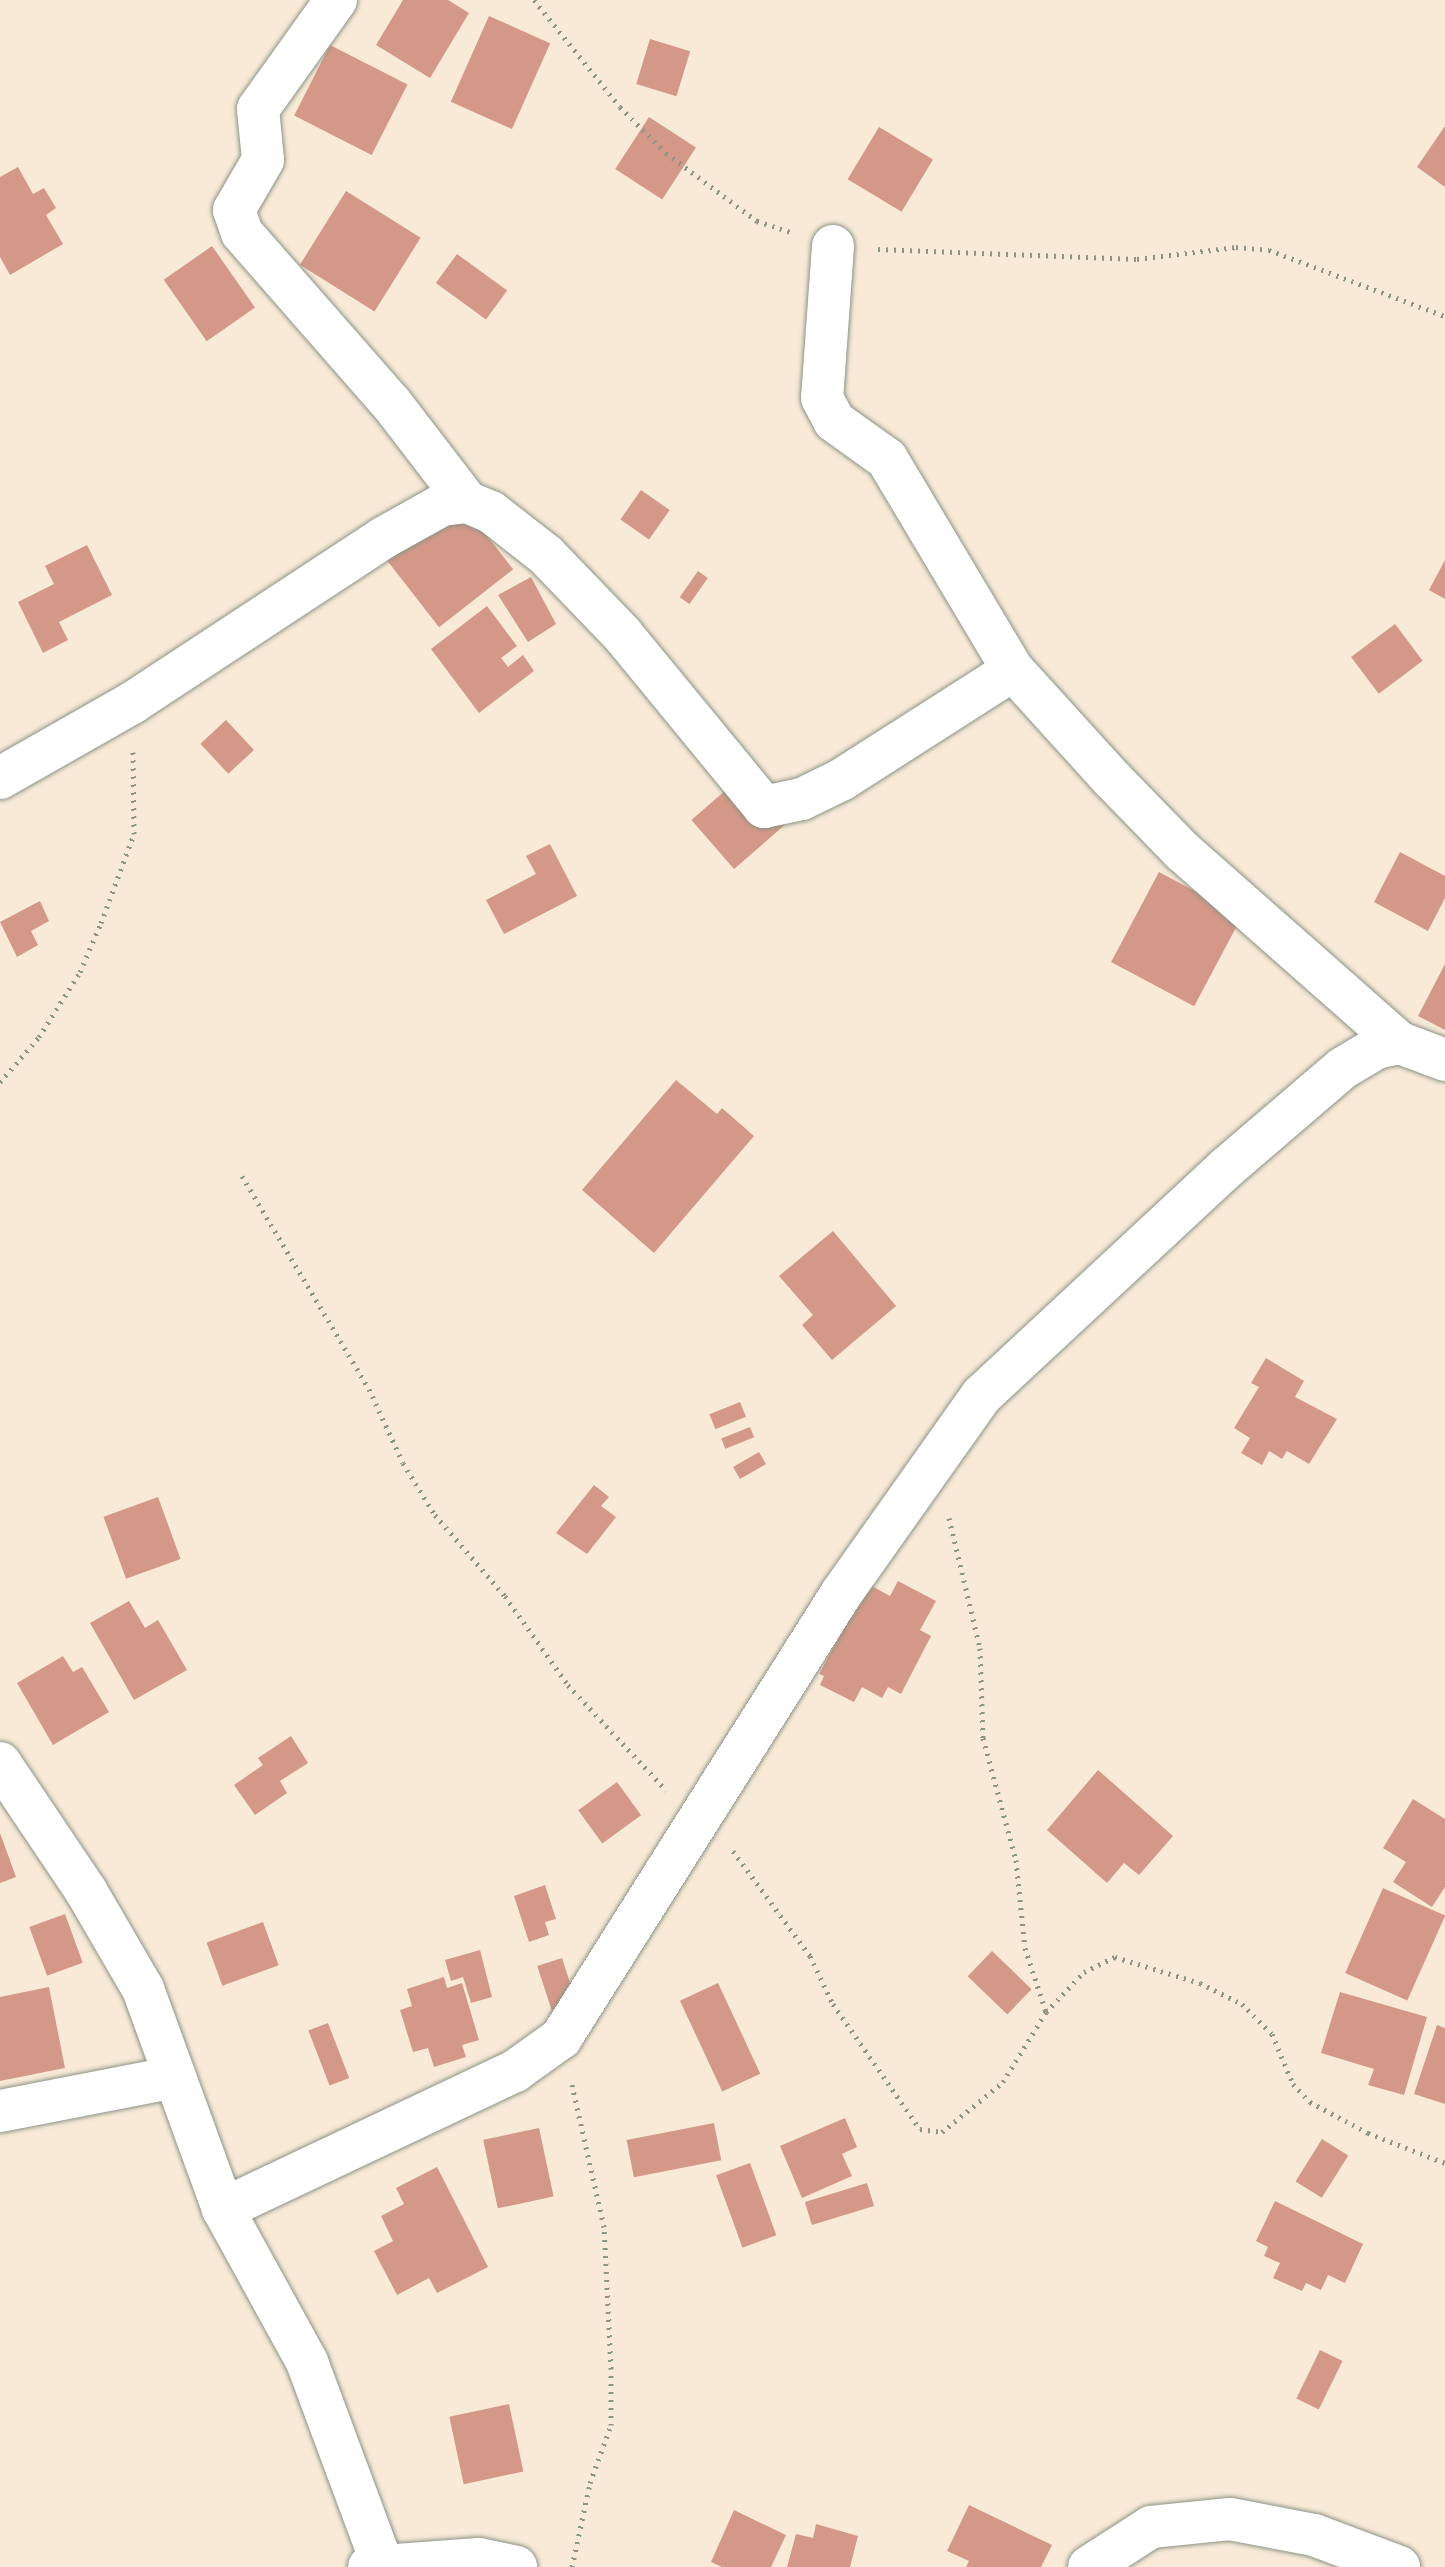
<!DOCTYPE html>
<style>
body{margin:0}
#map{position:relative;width:1445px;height:2567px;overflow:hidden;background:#f8ead7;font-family:"Shantell Sans",sans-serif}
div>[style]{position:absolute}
.building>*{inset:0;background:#d49888;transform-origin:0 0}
.path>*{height:5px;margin-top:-2.5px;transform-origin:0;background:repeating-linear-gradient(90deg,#8c9486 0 2px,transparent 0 8px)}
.roads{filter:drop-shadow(0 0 2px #8c9486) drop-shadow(0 0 2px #8c9486)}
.minor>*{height:42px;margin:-21px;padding:0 21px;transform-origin:21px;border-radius:21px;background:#fff}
span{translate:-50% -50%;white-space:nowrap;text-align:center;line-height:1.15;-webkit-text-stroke:7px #fbf7ec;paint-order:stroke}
</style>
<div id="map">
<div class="building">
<i style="clip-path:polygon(403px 0,448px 0,469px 13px,430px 78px,376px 45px)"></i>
<i style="left:489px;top:16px;width:67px;height:94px;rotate:24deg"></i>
<i style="left:650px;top:39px;width:42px;height:47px;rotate:17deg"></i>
<i style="left:330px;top:45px;width:87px;height:79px;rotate:27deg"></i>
<i style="left:649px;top:117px;width:56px;height:62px;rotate:33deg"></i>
<i style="clip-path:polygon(1445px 126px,1445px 187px,1417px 167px)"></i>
<i style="left:879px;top:127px;width:63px;height:61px;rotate:31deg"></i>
<i style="clip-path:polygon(18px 167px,33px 194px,44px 188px,56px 208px,46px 215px,63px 244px,10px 275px,0 257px,0 177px)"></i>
<i style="left:346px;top:191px;width:88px;height:87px;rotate:32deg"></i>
<i style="left:212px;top:246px;width:75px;height:59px;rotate:55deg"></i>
<i style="left:457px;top:254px;width:62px;height:36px;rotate:36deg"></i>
<i style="left:641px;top:490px;width:35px;height:36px;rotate:35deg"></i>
<i style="left:459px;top:500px;width:88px;height:94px;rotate:52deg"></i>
<i style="clip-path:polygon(87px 545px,112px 595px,59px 622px,68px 640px,43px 653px,18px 602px,54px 584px,45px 566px)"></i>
<i style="clip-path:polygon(1445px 560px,1445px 599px,1429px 590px)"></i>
<i style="left:698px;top:571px;width:12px;height:32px;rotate:35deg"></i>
<i style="clip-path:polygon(531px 577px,556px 624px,528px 642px,498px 595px)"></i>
<i style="clip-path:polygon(487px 606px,517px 646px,501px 658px,508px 667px,523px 655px,534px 671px,479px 713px,431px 649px)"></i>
<i style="left:1395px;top:624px;width:46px;height:55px;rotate:53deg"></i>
<i style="left:226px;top:720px;width:41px;height:35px;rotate:47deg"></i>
<i style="left:742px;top:776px;width:65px;height:67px;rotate:49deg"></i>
<i style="clip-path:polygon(550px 844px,577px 896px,504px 934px,486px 900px,536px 874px,526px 856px)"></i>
<i style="clip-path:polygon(1400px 852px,1445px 876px,1445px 898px,1428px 931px,1374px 902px)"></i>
<i style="left:1159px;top:872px;width:94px;height:102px;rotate:28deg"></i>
<i style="clip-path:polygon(40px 901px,49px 921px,31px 931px,38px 945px,17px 957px,0 922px)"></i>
<i style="clip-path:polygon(1445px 964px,1445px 1030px,1418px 1016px)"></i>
<i style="clip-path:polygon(676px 1080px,717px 1114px,722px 1108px,754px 1136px,654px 1253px,582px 1190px)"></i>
<i style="clip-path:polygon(833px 1231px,896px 1306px,832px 1360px,802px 1325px,813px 1315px,779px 1276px)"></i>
<i style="clip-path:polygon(1266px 1358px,1304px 1381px,1295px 1397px,1337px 1419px,1309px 1464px,1287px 1451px,1282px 1459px,1269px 1451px,1262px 1465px,1241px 1453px,1250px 1438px,1234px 1428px,1259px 1387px,1251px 1383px)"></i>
<i style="left:740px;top:1402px;width:16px;height:33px;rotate:68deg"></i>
<i style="left:750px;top:1427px;width:11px;height:31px;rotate:68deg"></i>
<i style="left:759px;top:1452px;width:14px;height:30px;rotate:60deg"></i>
<i style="clip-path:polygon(594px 1485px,609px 1497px,601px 1506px,616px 1517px,587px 1554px,556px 1533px)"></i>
<i style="left:158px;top:1497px;width:66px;height:58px;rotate:70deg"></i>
<i style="clip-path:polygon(898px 1581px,936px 1601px,920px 1630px,931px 1636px,901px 1694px,888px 1687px,882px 1698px,862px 1687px,854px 1702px,820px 1685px,824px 1676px,819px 1674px,868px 1584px,890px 1596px)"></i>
<i style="clip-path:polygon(129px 1601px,145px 1628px,158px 1620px,187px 1670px,134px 1700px,90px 1623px)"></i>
<i style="clip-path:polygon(63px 1656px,73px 1672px,82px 1667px,109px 1712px,53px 1745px,17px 1683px)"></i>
<i style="clip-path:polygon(291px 1736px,308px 1763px,280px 1781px,287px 1793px,255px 1815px,234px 1785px,263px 1765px,258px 1758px)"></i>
<i style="clip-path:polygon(1098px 1770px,1173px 1836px,1139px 1875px,1124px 1863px,1107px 1883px,1047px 1830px)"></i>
<i style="left:617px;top:1782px;width:41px;height:48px;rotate:54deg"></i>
<i style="clip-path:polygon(1413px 1799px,1445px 1819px,1445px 1887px,1432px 1907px,1393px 1882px,1406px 1862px,1383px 1848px)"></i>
<i style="clip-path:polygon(0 1833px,16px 1877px,0 1883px)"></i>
<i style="clip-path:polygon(545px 1885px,556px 1919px,545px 1922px,549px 1935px,529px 1942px,514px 1896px)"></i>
<i style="left:1383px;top:1888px;width:68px;height:93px;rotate:24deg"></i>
<i style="left:65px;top:1914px;width:52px;height:38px;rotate:70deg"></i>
<i style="left:263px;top:1922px;width:46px;height:60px;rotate:70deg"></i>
<i style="clip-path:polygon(480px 1950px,492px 1997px,471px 2003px,463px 1977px,451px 1981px,445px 1960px)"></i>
<i style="left:992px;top:1951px;width:55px;height:35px;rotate:44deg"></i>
<i style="left:562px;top:1958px;width:51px;height:26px;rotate:72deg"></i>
<i style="clip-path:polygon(444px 1977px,447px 1988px,462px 1983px,479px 2040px,462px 2045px,466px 2057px,434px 2067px,428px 2048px,413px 2052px,400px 2010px,412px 2006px,407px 1989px)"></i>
<i style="left:718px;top:1983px;width:100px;height:42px;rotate:65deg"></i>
<i style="clip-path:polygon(49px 1987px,65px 2068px,0 2081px,0 1997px)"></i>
<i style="clip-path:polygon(1340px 1992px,1427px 2017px,1404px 2095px,1368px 2085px,1374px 2069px,1321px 2053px)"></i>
<i style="left:328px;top:2023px;width:59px;height:21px;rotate:69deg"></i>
<i style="clip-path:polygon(1437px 2025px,1445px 2028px,1445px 2104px,1414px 2094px)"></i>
<i style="clip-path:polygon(845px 2118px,857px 2147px,842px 2154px,852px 2176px,802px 2198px,780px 2146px)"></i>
<i style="left:714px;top:2123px;width:38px;height:89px;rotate:79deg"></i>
<i style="left:539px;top:2128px;width:70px;height:57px;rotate:78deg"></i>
<i style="left:1322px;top:2139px;width:31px;height:50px;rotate:32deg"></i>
<i style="left:750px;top:2163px;width:77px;height:36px;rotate:70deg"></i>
<i style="clip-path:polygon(437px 2167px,488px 2267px,437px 2293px,429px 2278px,397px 2295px,374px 2251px,393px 2241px,381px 2216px,404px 2204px,396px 2188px)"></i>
<i style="left:867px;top:2183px;width:24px;height:65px;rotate:73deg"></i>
<i style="clip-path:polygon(1275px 2201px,1363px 2244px,1345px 2283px,1328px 2275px,1321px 2290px,1306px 2283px,1302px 2291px,1273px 2278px,1280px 2263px,1264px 2256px,1268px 2247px,1256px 2241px)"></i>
<i style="left:1320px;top:2350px;width:25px;height:54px;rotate:26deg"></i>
<i style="left:509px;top:2404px;width:69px;height:61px;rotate:78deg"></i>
<i style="clip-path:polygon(969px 2505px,1052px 2545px,1041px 2567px,966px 2567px,969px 2561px,947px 2551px)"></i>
<i style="clip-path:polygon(734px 2510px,786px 2535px,771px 2567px,722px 2567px,711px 2562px)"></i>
<i style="clip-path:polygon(816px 2524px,858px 2536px,850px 2567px,787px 2567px,796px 2534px,813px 2538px)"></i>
</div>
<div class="path">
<i style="left:534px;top:0;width:137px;rotate:51.2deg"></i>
<i style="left:620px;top:107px;width:65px;rotate:45deg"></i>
<i style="left:666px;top:153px;width:114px;rotate:36.8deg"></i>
<i style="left:757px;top:221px;width:35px;rotate:18deg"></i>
<i style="left:878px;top:249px;width:259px;rotate:2.2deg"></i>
<i style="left:1137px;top:259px;width:100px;rotate:-6.9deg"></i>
<i style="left:1236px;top:247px;width:33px;rotate:5deg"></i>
<i style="left:1269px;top:250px;width:188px;rotate:20.6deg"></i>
<i style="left:0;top:1082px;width:60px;rotate:-49.1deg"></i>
<i style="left:39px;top:1037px;width:77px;rotate:-57.8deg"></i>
<i style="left:80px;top:972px;width:53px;rotate:-66.8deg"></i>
<i style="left:101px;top:923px;width:95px;rotate:-69.7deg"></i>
<i style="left:134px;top:834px;width:82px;rotate:-90.7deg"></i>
<i style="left:242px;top:1176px;width:248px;rotate:59.2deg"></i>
<i style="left:369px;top:1389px;width:81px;rotate:65.3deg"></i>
<i style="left:403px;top:1463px;width:61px;rotate:58.4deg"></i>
<i style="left:435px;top:1515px;width:107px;rotate:49.2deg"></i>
<i style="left:505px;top:1596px;width:109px;rotate:54.7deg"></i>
<i style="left:568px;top:1685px;width:144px;rotate:47deg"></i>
<i style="left:949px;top:1518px;width:134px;rotate:76.6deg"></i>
<i style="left:980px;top:1648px;width:90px;rotate:88.1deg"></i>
<i style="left:983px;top:1738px;width:126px;rotate:74.9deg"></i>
<i style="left:1016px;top:1860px;width:88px;rotate:84.2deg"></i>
<i style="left:1025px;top:1948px;width:67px;rotate:71.8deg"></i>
<i style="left:733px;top:1851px;width:130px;rotate:53.7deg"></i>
<i style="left:810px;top:1956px;width:53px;rotate:64.4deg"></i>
<i style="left:833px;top:2004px;width:152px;rotate:55.2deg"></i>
<i style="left:920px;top:2129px;width:22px;rotate:8deg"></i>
<i style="left:942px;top:2132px;width:79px;rotate:-39.3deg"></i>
<i style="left:1003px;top:2082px;width:82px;rotate:-58.4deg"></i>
<i style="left:1046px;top:2012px;width:55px;rotate:-46.5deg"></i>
<i style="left:1084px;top:1972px;width:34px;rotate:-26deg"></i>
<i style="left:1115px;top:1957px;width:89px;rotate:17deg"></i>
<i style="left:1200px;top:1983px;width:47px;rotate:26.6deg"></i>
<i style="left:1242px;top:2004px;width:42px;rotate:45deg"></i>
<i style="left:1272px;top:2034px;width:54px;rotate:67.2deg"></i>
<i style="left:1293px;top:2084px;width:25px;rotate:47deg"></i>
<i style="left:1310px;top:2102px;width:66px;rotate:28.1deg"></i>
<i style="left:1368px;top:2133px;width:83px;rotate:21.3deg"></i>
<i style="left:572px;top:2567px;width:86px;rotate:-77.9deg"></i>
<i style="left:590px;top:2483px;width:62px;rotate:-70.1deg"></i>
<i style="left:611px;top:2425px;width:56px;rotate:-90deg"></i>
<i style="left:611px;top:2369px;width:142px;rotate:-92.8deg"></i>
<i style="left:604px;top:2227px;width:146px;rotate:-102.7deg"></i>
</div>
<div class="roads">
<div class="minor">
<i style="left:336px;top:0;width:134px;rotate:125.6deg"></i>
<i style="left:258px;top:109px;width:51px;rotate:84.4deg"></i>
<i style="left:263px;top:160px;width:58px;rotate:120.1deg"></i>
<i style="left:234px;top:210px;width:24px;rotate:71deg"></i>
<i style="left:242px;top:233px;width:226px;rotate:48.8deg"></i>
<i style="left:391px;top:403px;width:125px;rotate:52.5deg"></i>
<i style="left:833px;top:246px;width:152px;rotate:94.1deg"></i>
<i style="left:822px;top:398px;width:26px;rotate:62deg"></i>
<i style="left:834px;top:421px;width:65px;rotate:35.6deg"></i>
<i style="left:887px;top:459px;width:246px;rotate:59.2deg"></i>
<i style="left:1013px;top:670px;width:146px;rotate:47.8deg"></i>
<i style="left:1111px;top:778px;width:102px;rotate:45.8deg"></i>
<i style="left:1182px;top:851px;width:290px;rotate:41.4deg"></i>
<i style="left:0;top:778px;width:152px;rotate:-29.6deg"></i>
<i style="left:132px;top:703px;width:300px;rotate:-33.3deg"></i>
<i style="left:383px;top:538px;width:68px;rotate:-29.2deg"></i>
<i style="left:442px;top:505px;width:25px;rotate:-7deg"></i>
<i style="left:467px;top:502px;width:26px;rotate:23deg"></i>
<i style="left:491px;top:512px;width:70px;rotate:38deg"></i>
<i style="left:546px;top:555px;width:110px;rotate:46.1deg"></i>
<i style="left:622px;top:634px;width:224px;rotate:50.6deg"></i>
<i style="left:764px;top:807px;width:39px;rotate:-12deg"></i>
<i style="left:802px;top:799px;width:43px;rotate:-26deg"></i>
<i style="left:841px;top:780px;width:204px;rotate:-32.6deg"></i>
<i style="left:0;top:1763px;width:154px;rotate:56.1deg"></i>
<i style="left:86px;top:1891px;width:113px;rotate:59.8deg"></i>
<i style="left:143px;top:1989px;width:234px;rotate:70deg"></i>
<i style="left:223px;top:2209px;width:175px;rotate:61.2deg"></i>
<i style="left:307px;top:2362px;width:215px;rotate:69.6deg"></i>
<i style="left:0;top:2111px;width:178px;rotate:-11deg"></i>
<i style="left:223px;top:2209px;width:323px;rotate:-25.3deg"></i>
<i style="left:515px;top:2071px;width:57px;rotate:-35.7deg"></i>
<i style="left:561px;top:2038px;width:525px;rotate:-57.76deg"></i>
<i style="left:841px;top:1594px;width:244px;rotate:-54.7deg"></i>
<i style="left:982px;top:1395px;width:332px;rotate:-42.9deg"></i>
<i style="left:1225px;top:1169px;width:155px;rotate:-40.6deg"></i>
<i style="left:1343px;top:1068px;width:39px;rotate:-31deg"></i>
<i style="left:1376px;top:1048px;width:25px;rotate:-12deg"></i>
<i style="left:1400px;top:1043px;width:48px;rotate:20.7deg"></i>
<i style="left:369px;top:2567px;width:110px;rotate:-4.2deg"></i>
<i style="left:479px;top:2559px;width:38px;rotate:12deg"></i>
<i style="left:1089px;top:2567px;width:74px;rotate:-32.8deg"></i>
<i style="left:1151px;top:2527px;width:79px;rotate:-5.8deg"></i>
<i style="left:1230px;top:2519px;width:86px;rotate:10.8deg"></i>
<i style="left:1314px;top:2535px;width:91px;rotate:20.6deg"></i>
</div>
</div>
</div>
